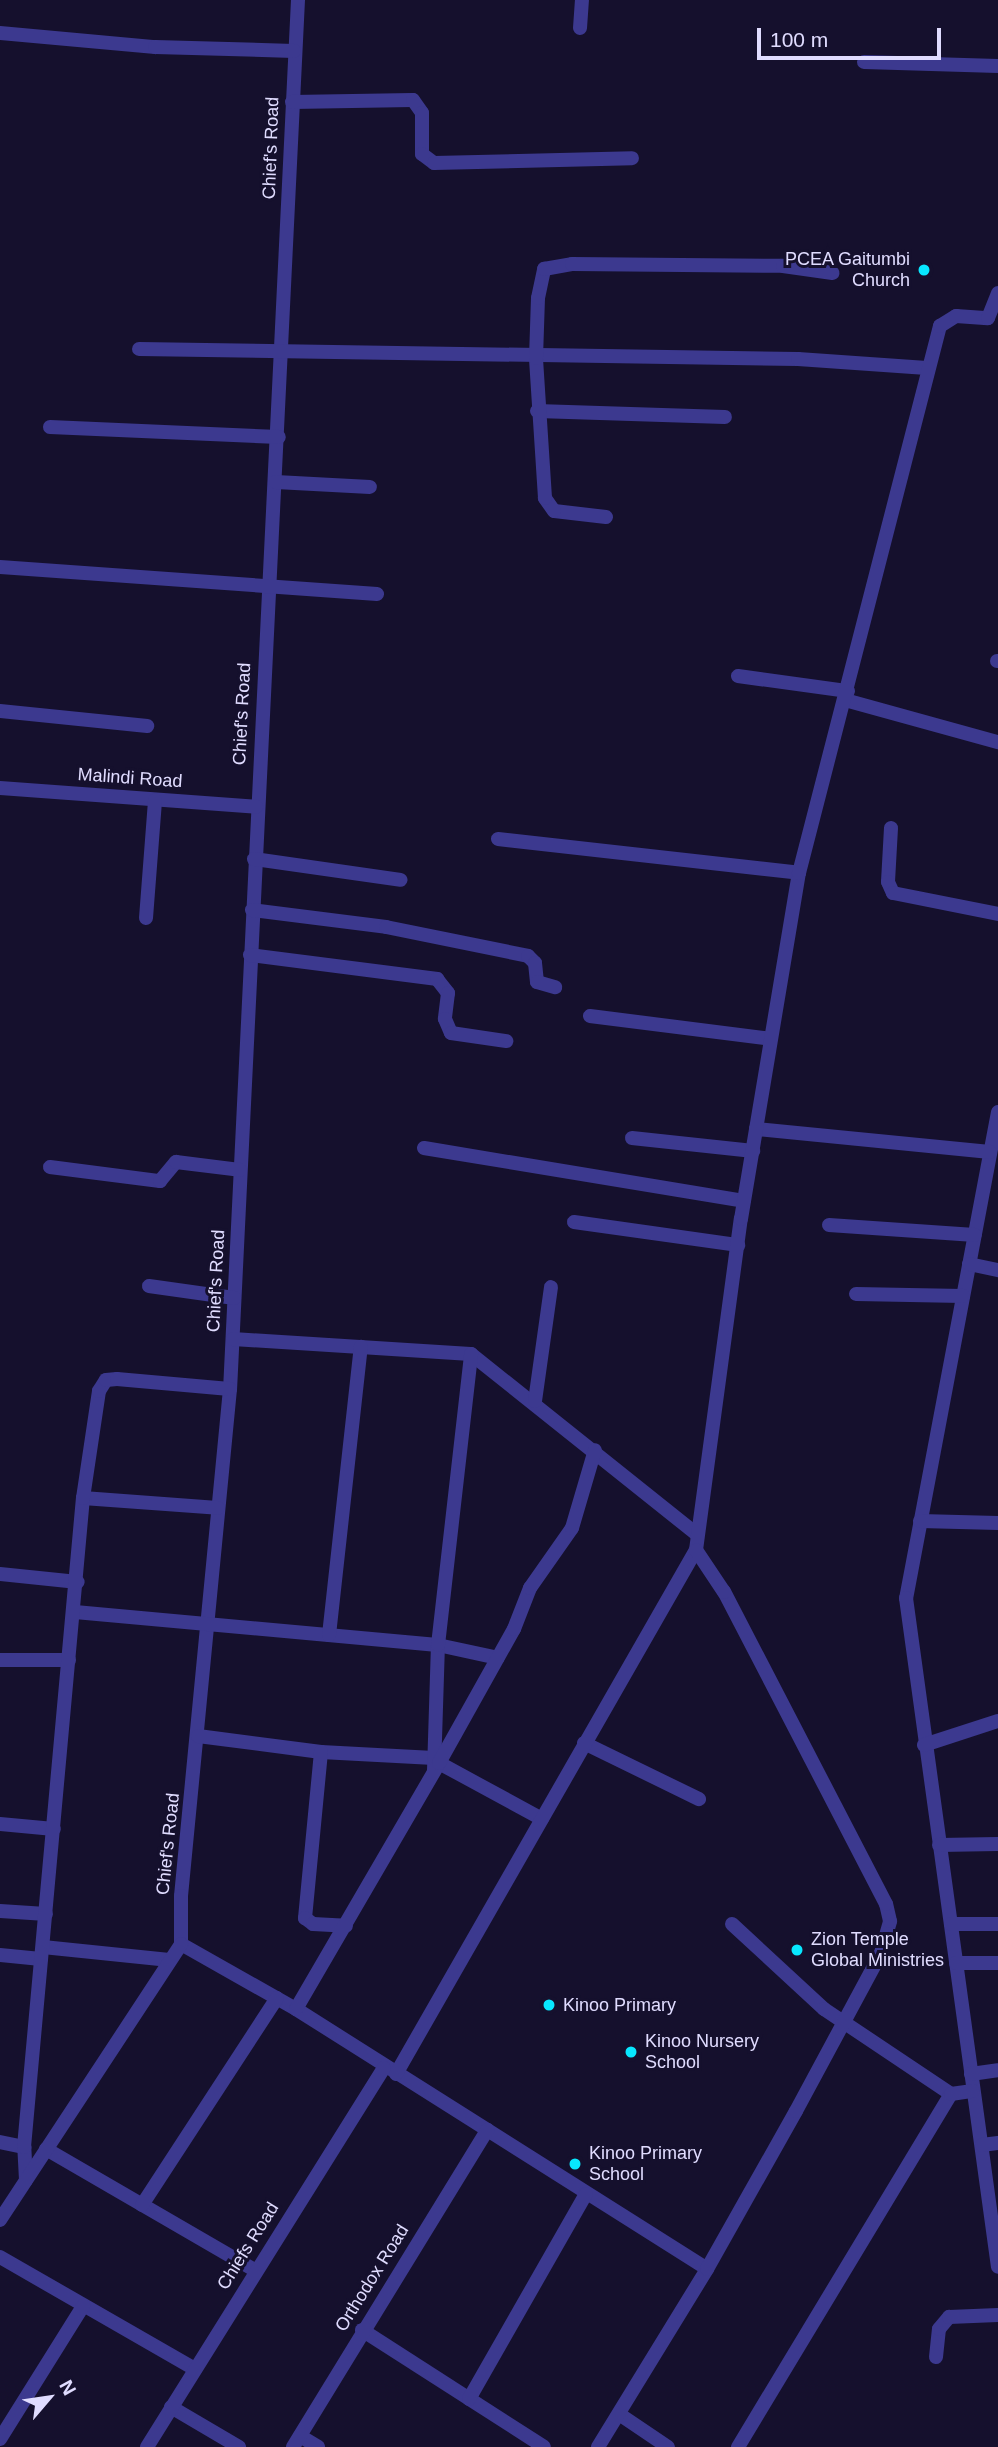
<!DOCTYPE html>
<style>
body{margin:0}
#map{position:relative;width:998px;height:2447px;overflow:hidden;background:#15102d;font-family:Helvetica,sans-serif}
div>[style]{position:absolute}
.minor>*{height:14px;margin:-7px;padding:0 7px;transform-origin:7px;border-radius:7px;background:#3c398f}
.dots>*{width:19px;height:19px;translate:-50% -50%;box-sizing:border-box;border:4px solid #15102d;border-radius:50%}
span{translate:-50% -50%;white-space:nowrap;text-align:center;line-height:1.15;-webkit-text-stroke:6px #15102d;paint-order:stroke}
.street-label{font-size:18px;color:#e0dcff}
.poi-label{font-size:18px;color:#e0dcff}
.right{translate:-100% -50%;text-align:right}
.left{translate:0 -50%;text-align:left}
.north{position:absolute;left:14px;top:2363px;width:70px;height:70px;-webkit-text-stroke:5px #15102d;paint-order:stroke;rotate:61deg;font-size:19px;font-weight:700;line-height:28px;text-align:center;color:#e0dcff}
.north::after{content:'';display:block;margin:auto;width:24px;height:32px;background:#e0dcff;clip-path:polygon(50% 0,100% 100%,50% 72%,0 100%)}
.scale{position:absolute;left:757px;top:28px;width:184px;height:32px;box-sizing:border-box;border:4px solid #e0dcff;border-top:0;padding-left:9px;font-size:21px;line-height:24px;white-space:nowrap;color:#e0dcff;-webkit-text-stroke:5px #15102d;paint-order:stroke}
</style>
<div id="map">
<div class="minor">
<i style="left:298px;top:0;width:1391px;rotate:92.8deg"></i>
<i style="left:230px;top:1389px;width:509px;rotate:95.52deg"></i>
<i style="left:181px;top:1896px;width:48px;rotate:90deg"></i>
<i style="left:181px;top:1944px;width:132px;rotate:29.5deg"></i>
<i style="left:296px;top:2009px;width:486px;rotate:32.3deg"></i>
<i style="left:580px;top:28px;width:28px;rotate:-86deg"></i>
<i style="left:0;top:33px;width:156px;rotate:5.2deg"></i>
<i style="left:155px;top:47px;width:139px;rotate:1.6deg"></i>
<i style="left:864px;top:62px;width:134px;rotate:1.7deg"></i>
<i style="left:292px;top:102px;width:121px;rotate:-0.9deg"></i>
<i style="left:413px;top:100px;width:16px;rotate:55deg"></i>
<i style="left:422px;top:113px;width:41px;rotate:90deg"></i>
<i style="left:422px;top:154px;width:15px;rotate:37deg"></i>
<i style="left:434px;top:163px;width:198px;rotate:-1.4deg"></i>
<i style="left:139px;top:349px;width:659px;rotate:0.87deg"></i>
<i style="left:798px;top:359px;width:129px;rotate:4deg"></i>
<i style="left:537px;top:411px;width:188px;rotate:1.8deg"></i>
<i style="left:50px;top:427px;width:229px;rotate:2.5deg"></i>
<i style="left:276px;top:482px;width:94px;rotate:3deg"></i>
<i style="left:606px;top:517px;width:52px;rotate:-173.4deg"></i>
<i style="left:554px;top:511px;width:16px;rotate:-125deg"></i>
<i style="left:545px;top:498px;width:140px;rotate:-93.7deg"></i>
<i style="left:536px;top:358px;width:60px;rotate:-88.1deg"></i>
<i style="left:538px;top:298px;width:30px;rotate:-78deg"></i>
<i style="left:544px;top:269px;width:28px;rotate:-10deg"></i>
<i style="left:572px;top:264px;width:211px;rotate:0.5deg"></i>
<i style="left:783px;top:266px;width:50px;rotate:8deg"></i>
<i style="left:0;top:567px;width:378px;rotate:4.1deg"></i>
<i style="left:997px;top:661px;width:1px"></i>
<i style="left:738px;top:676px;width:111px;rotate:7.8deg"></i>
<i style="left:845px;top:700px;width:159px;rotate:15.4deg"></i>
<i style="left:0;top:711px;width:148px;rotate:5.8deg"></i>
<i style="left:0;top:788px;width:257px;rotate:4.2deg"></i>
<i style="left:891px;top:828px;width:54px;rotate:93.2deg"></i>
<i style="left:888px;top:882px;width:12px;rotate:66deg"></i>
<i style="left:893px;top:893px;width:107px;rotate:11.3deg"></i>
<i style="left:498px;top:839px;width:303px;rotate:6.4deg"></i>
<i style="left:254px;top:859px;width:148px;rotate:8.1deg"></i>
<i style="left:252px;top:910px;width:135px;rotate:7.2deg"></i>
<i style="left:386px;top:927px;width:145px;rotate:11.5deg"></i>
<i style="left:528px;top:956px;width:10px;rotate:45deg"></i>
<i style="left:535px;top:963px;width:19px;rotate:84deg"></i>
<i style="left:537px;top:982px;width:19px;rotate:16deg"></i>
<i style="left:146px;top:918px;width:118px;rotate:-85.6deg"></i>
<i style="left:250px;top:955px;width:189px;rotate:7.3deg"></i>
<i style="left:437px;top:979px;width:18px;rotate:52deg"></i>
<i style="left:448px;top:993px;width:26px;rotate:97deg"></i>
<i style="left:445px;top:1019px;width:15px;rotate:67deg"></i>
<i style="left:451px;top:1033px;width:56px;rotate:8.3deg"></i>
<i style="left:590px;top:1016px;width:182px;rotate:7.2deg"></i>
<i style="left:998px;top:1112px;width:495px;rotate:100.7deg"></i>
<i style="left:906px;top:1598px;width:675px;rotate:82.17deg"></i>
<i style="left:756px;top:1129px;width:235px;rotate:5.6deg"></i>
<i style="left:632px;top:1138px;width:122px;rotate:6.1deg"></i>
<i style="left:424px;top:1148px;width:324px;rotate:9.4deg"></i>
<i style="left:50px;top:1167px;width:111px;rotate:7.3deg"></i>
<i style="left:160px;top:1181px;width:25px;rotate:-50deg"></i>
<i style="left:176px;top:1162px;width:64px;rotate:7.1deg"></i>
<i style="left:574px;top:1222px;width:166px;rotate:8deg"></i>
<i style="left:829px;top:1225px;width:146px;rotate:3.9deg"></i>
<i style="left:969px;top:1264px;width:30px;rotate:12deg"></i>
<i style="left:149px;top:1286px;width:86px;rotate:8deg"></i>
<i style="left:856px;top:1294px;width:107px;rotate:1.1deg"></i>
<i style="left:233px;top:1339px;width:238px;rotate:3.6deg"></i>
<i style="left:471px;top:1354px;width:287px;rotate:38.6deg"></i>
<i style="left:535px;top:1401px;width:115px;rotate:-82deg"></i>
<i style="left:83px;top:1498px;width:135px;rotate:4.2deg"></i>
<i style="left:920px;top:1521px;width:78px;rotate:1.5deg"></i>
<i style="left:0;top:1574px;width:78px;rotate:5.9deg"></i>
<i style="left:75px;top:1612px;width:364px;rotate:5.2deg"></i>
<i style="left:438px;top:1645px;width:61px;rotate:12.2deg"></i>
<i style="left:329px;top:1635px;width:290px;rotate:-83.7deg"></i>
<i style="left:0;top:1660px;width:69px"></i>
<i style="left:198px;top:1736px;width:124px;rotate:7.4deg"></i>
<i style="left:321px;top:1752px;width:113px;rotate:3deg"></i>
<i style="left:584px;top:1743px;width:128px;rotate:26deg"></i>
<i style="left:924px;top:1745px;width:78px;rotate:-18deg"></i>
<i style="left:321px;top:1752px;width:167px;rotate:95.5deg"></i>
<i style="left:305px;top:1918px;width:10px;rotate:37deg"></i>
<i style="left:313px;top:1924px;width:33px;rotate:3deg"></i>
<i style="left:439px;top:1763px;width:117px;rotate:28.5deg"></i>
<i style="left:434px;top:1771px;width:126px;rotate:-88.2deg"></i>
<i style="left:438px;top:1645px;width:293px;rotate:-83.5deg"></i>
<i style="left:0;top:1824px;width:54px;rotate:5.3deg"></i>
<i style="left:939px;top:1845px;width:59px;rotate:-1deg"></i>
<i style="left:0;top:1911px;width:46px;rotate:3.7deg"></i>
<i style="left:732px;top:1924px;width:125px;rotate:42.7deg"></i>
<i style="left:824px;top:2009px;width:153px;rotate:33.8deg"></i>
<i style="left:951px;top:1924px;width:47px"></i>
<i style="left:43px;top:1947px;width:127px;rotate:5.9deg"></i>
<i style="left:0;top:1955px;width:41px;rotate:5.6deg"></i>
<i style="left:956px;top:1963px;width:42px"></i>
<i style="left:296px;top:2009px;width:285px;rotate:-59.8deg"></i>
<i style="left:439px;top:1763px;width:154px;rotate:-60.8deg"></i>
<i style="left:514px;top:1629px;width:44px;rotate:-68.7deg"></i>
<i style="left:530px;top:1588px;width:73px;rotate:-55deg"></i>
<i style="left:572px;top:1528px;width:81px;rotate:-73.6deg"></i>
<i style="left:396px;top:2074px;width:604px;rotate:-60.21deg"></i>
<i style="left:696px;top:1550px;width:334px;rotate:-82.3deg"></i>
<i style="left:741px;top:1219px;width:351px;rotate:-80.5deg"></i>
<i style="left:799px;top:873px;width:565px;rotate:-75.55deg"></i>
<i style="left:940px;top:326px;width:19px;rotate:-32deg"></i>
<i style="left:956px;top:316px;width:32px;rotate:4deg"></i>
<i style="left:988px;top:318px;width:27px;rotate:-68deg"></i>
<i style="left:971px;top:2074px;width:27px;rotate:-8deg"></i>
<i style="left:0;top:2142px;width:25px;rotate:12deg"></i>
<i style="left:982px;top:2145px;width:16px;rotate:-7deg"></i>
<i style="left:46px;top:2149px;width:241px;rotate:30.1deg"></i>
<i style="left:26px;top:2180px;width:33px;rotate:-93deg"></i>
<i style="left:24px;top:2147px;width:652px;rotate:-84.81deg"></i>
<i style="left:83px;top:1498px;width:108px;rotate:-81.5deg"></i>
<i style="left:99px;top:1391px;width:13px;rotate:-58deg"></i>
<i style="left:106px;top:1380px;width:11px;rotate:-5deg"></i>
<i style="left:117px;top:1379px;width:113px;rotate:5.1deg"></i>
<i style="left:142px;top:2205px;width:247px;rotate:-56.9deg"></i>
<i style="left:0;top:2220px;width:330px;rotate:-56.7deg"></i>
<i style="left:0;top:2257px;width:225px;rotate:29.9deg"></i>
<i style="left:362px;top:2330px;width:216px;rotate:32.7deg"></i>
<i style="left:936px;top:2357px;width:28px;rotate:-84deg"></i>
<i style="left:939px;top:2329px;width:16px;rotate:-50deg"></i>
<i style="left:949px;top:2317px;width:49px;rotate:-2.3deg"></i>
<i style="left:469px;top:2399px;width:236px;rotate:-60.3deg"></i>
<i style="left:171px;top:2407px;width:79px;rotate:30.5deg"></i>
<i style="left:619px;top:2414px;width:59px;rotate:34deg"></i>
<i style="left:300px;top:2436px;width:21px;rotate:31deg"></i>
<i style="left:0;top:2439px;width:157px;rotate:-58deg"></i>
<i style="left:147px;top:2447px;width:447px;rotate:-58deg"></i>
<i style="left:293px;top:2447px;width:372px;rotate:-58.5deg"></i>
<i style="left:598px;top:2447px;width:209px;rotate:-58.5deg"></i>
<i style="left:707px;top:2269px;width:181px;rotate:-60.6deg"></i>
<i style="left:796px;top:2111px;width:179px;rotate:-61.7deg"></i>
<i style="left:881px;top:1953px;width:33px;rotate:-74deg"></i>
<i style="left:890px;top:1921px;width:17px;rotate:-103deg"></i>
<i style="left:886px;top:1904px;width:352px;rotate:-117.4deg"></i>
<i style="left:724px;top:1592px;width:50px;rotate:-123.7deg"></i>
<i style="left:738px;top:2447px;width:412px;rotate:-58.9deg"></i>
<i style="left:951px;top:2094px;width:22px;rotate:-8deg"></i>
</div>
<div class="dots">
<i style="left:924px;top:270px;background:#08e7ff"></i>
<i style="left:797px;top:1950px;background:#08e7ff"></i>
<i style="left:549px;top:2005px;background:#08e7ff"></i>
<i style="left:631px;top:2052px;background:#08e7ff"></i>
<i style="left:575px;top:2164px;background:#08e7ff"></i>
</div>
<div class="street-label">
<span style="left:271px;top:148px;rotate:-88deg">Chief's Road</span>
<span style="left:242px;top:714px;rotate:-87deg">Chief's Road</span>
<span style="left:130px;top:778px;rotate:4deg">Malindi Road</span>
<span style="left:216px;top:1281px;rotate:-87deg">Chief's Road</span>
<span style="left:168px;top:1844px;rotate:-84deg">Chief's Road</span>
<span style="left:248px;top:2246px;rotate:-58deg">Chiefs Road</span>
<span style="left:372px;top:2278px;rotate:-58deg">Orthodox Road</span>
</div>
<div class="poi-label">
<span class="right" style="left:910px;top:270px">PCEA Gaitumbi<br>Church</span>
<span class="left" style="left:811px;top:1950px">Zion Temple<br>Global Ministries</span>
<span class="left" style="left:563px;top:2005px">Kinoo Primary</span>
<span class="left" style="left:645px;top:2052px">Kinoo Nursery<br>School</span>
<span class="left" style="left:589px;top:2164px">Kinoo Primary<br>School</span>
</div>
<div class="north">N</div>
<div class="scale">100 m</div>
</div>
